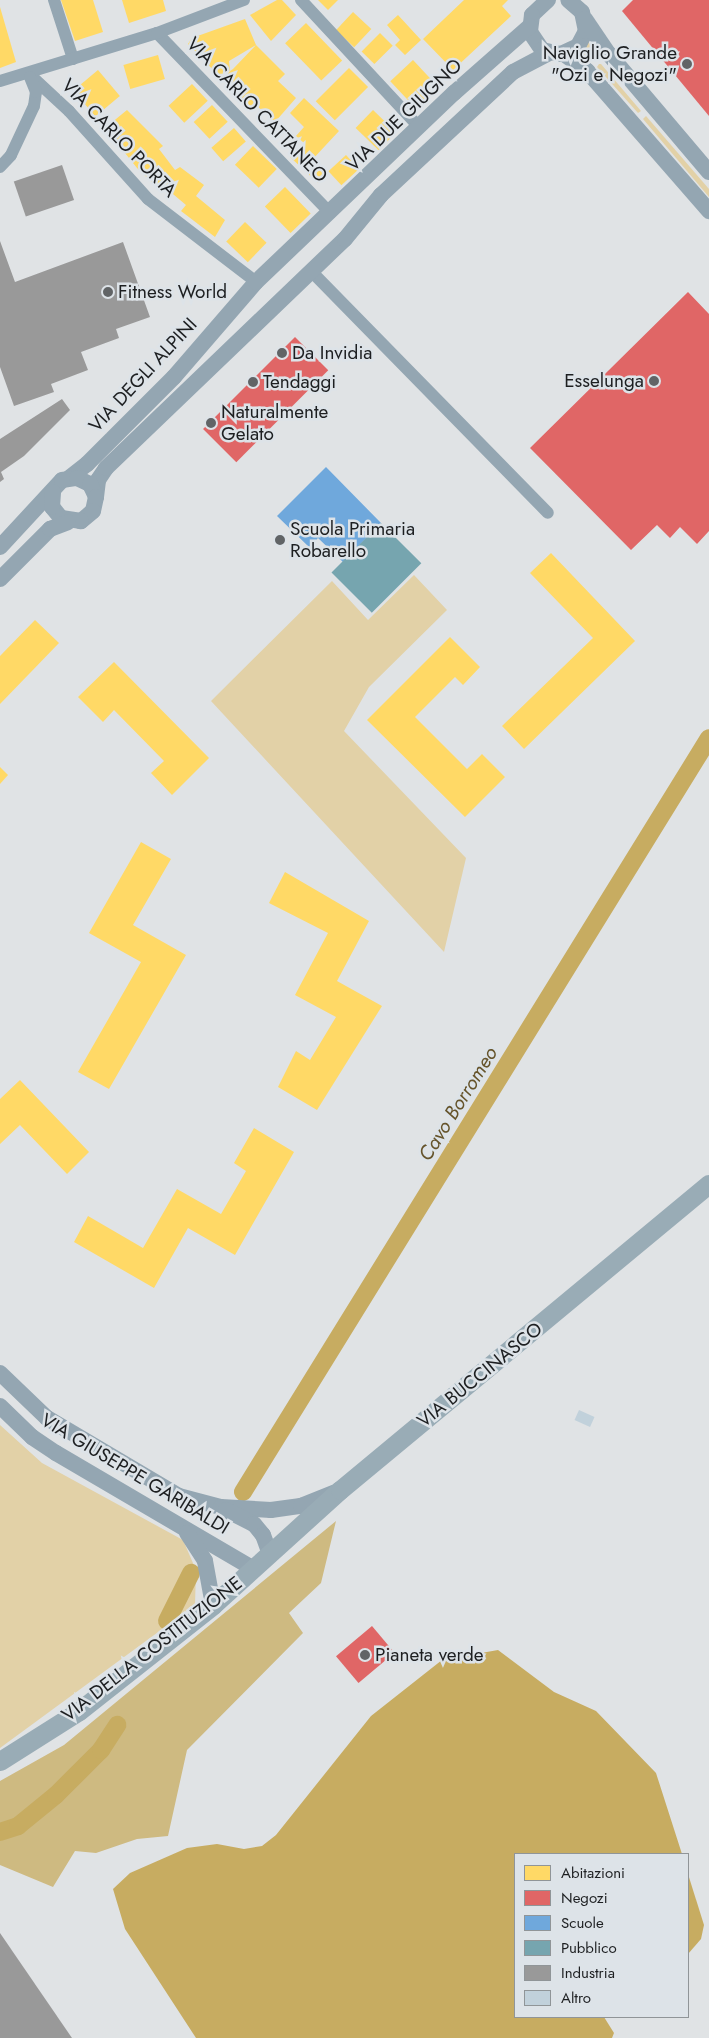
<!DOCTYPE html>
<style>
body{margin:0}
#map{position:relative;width:709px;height:2038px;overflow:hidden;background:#e0e3e5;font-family:Jost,sans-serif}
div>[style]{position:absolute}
.green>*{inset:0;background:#e2d1a7}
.forest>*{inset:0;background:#ceba81}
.water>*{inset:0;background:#c7ac61}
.homes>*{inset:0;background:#ffd966;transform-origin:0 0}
.shops>*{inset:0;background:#e06666;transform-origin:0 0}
.schools>*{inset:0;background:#6fa8dc}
.public>*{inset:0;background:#76a5af;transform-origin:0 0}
.industry>*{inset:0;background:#999;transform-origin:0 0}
.canal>*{height:18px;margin:-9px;padding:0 9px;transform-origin:9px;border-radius:9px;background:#c7ac61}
.building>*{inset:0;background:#c1d1db;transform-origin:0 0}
.minor>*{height:12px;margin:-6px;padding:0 6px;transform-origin:6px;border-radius:6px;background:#94a6b2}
.tertiary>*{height:16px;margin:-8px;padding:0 8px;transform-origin:8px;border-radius:8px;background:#94a6b2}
.secondary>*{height:19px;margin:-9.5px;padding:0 9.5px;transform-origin:9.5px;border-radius:9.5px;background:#99acb6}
.dots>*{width:14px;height:14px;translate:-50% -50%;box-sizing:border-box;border:2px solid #dde3e8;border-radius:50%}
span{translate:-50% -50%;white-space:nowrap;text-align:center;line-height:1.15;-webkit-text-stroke:5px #dde3e8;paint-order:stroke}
.poi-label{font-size:19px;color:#1d1f21}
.right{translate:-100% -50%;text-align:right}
.left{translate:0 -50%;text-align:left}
.street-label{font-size:19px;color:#1d1f21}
.water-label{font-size:20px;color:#66542b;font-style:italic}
.legend{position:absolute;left:514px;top:1853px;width:175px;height:165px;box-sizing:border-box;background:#dde3e8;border:1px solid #909598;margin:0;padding:6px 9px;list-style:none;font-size:15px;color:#1d1f21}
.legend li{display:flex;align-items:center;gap:10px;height:25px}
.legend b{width:25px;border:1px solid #909598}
</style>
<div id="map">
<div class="green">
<i style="clip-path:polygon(587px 39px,597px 58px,593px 61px,574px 51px)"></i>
<i style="clip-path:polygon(599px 64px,601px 64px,641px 111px,638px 113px,597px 67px)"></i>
<i style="clip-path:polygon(646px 116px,709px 189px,709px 197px,643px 119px)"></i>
<i style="clip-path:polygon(414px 575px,447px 610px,369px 687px,344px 731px,466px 858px,444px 952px,211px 701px,332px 581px,368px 620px)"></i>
<i style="clip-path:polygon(0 1425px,42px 1463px,183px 1540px,196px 1570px,195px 1605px,0 1748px)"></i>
</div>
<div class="forest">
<i style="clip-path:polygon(336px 1521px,321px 1583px,289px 1613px,303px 1633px,187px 1750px,168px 1836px,137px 1839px,96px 1853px,75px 1851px,53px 1887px,0 1865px,0 1781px,64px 1745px)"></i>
</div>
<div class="water">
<i style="clip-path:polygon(498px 1650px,554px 1692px,596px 1711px,656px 1773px,682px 1854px,515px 1854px,515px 2017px,604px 2017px,614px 2033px,612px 2038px,196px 2038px,125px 1929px,113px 1889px,130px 1873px,187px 1848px,217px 1844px,244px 1849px,262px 1846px,276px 1835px,371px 1716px,442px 1660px)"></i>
<i style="clip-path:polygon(688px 1874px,704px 1925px,701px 1939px,688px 1954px)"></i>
</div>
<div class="homes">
<i style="clip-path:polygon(61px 0,93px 0,103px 32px,75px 41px)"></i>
<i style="clip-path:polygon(122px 0,163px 0,166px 11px,129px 23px)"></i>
<i style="clip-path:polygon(277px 0,282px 0,296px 15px,271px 41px,250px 15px)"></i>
<i style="clip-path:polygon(318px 0,338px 0,328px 10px)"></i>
<i style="clip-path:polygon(464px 0,508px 0,502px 6px,511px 16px,453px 70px,423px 39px)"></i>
<i style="clip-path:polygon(0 7px,16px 62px,0 68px)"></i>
<i style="left:353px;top:12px;width:25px;height:25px;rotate:43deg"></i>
<i style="clip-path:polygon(398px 15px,421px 40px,405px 55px,395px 45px,400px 40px,387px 25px)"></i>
<i style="clip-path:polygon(evenodd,245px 19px,256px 45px,285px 74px,278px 81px,296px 98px,275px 122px,256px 105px,251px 109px,222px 80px,230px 71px,220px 77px,188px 44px,192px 38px,245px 19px,256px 45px,233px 69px,230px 71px,229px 61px,256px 45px)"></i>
<i style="left:306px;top:23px;width:52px;height:29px;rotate:46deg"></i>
<i style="left:380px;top:33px;width:18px;height:26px;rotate:45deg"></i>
<i style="left:158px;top:55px;width:25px;height:36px;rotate:74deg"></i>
<i style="left:413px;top:60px;width:37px;height:31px;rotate:47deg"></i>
<i style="left:349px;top:68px;width:27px;height:47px;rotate:45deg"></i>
<i style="left:98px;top:70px;width:34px;height:32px;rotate:50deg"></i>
<i style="left:192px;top:84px;width:23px;height:32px;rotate:47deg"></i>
<i style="clip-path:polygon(304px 98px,339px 131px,311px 161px,326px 175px,318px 183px,290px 157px,304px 143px,296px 136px,304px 127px,290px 113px)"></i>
<i style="left:212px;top:105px;width:23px;height:25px;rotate:47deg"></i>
<i style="clip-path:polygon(127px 110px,163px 146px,159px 149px,175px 170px,180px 167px,204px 185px,196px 196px,225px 220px,215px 237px,181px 211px,186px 205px,161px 184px,156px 186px,137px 168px,105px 128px)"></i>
<i style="left:373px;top:110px;width:32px;height:25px;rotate:44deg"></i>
<i style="left:234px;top:128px;width:18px;height:30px;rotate:49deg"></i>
<i style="left:253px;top:146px;width:33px;height:26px;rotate:44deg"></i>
<i style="left:346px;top:155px;width:19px;height:24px;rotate:47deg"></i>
<i style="left:285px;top:187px;width:37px;height:28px;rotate:46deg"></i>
<i style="left:245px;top:222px;width:30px;height:27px;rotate:44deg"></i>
<i style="clip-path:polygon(551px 553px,635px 641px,524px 749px,502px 726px,593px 638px,530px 573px)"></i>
<i style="clip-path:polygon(35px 620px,59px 643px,0 704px,0 656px)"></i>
<i style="clip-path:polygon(450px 637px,480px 667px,463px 685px,455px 677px,415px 717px,467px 769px,482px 754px,505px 777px,465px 817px,367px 720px)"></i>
<i style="clip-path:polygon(114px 662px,209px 758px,172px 795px,151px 773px,164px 761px,114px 710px,103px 722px,78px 697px)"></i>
<i style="clip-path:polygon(0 767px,8px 775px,0 784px)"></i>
<i style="clip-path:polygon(141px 842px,171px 859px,133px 925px,186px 955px,109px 1089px,78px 1072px,141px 962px,89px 933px)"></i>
<i style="clip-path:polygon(285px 872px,369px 921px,337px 981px,382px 1006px,317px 1110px,278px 1087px,296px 1051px,310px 1060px,336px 1017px,295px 995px,328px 933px,269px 903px)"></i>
<i style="clip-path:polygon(20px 1080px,89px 1152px,67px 1174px,20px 1125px,0 1144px,0 1099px)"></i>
<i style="clip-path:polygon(254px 1128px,294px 1152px,235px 1255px,188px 1228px,154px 1288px,74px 1242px,88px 1216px,143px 1248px,177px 1189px,221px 1214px,246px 1171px,234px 1163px)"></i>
</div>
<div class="shops">
<i style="clip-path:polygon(633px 0,709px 0,709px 116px,622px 11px)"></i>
<i style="clip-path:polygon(688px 292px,709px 314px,709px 531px,697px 544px,680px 527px,670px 538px,657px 525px,631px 550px,530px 448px)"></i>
<i style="left:295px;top:337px;width:47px;height:130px;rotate:45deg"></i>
<i style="left:372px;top:1626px;width:35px;height:47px;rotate:50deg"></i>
</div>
<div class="schools">
<i style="clip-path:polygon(326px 467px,381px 523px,343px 562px,318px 538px,309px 547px,277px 516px)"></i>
</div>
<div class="public">
<i style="left:381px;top:523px;width:57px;height:70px;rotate:45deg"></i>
</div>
<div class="industry">
<i style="left:62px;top:165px;width:37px;height:51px;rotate:71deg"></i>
<i style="clip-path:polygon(0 241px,15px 282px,123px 242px,150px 317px,116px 329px,119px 338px,81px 352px,88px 370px,51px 384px,54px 392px,14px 406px,0 367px)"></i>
<i style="clip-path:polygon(62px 399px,70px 410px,24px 456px,1px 472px,4px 479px,0 482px,0 439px)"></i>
<i style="clip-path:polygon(0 1933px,72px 2038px,0 2038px)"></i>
</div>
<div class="canal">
<i style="left:243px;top:1492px;width:886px;rotate:-58.28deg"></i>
<i style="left:167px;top:1621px;width:54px;rotate:-63.4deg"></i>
<i style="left:0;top:1832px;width:19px;rotate:-18deg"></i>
<i style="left:18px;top:1826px;width:49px;rotate:-39.2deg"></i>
<i style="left:56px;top:1795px;width:64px;rotate:-45deg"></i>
<i style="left:101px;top:1750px;width:30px;rotate:-57deg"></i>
</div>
<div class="building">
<i style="left:579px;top:1410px;width:17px;height:11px;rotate:24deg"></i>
</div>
<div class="minor">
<i style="left:54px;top:0;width:62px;rotate:72.1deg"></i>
<i style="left:301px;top:0;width:173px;rotate:47.1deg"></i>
<i style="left:157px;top:33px;width:250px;rotate:46.1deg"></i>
<i style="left:28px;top:73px;width:56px;rotate:42.8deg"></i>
<i style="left:69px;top:111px;width:118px;rotate:48.1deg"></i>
<i style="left:148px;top:199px;width:136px;rotate:37.5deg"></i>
<i style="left:0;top:81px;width:164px;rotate:-17deg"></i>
<i style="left:157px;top:33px;width:93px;rotate:-20.8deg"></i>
<i style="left:0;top:167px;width:16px;rotate:-47deg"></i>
<i style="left:11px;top:155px;width:54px;rotate:-64.9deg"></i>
<i style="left:34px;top:106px;width:14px;rotate:-82deg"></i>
<i style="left:36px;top:92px;width:16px;rotate:-112deg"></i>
<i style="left:312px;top:272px;width:337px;rotate:45.6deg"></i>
</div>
<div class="tertiary">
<i style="left:548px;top:0;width:22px;rotate:137deg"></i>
<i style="left:532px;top:15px;width:17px;rotate:97deg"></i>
<i style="left:530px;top:32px;width:22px;rotate:56deg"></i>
<i style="left:542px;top:50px;width:19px;rotate:12deg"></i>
<i style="left:561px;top:54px;width:19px;rotate:-25deg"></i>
<i style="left:578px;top:46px;width:17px;rotate:-62deg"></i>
<i style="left:586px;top:31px;width:19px;rotate:-102deg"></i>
<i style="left:582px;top:12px;width:18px;rotate:-139deg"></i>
<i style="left:585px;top:19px;width:41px;rotate:55.9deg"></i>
<i style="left:608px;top:53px;width:156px;rotate:49.7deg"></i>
<i style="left:564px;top:54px;width:29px;rotate:36deg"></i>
<i style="left:587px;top:71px;width:186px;rotate:48.9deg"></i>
<i style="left:69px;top:478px;width:23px;rotate:-38deg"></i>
<i style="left:87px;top:464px;width:123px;rotate:-45deg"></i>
<i style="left:174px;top:377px;width:125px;rotate:-49.2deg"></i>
<i style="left:256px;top:282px;width:274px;rotate:-43.7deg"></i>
<i style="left:454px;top:93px;width:101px;rotate:-41.4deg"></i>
<i style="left:96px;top:497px;width:17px;rotate:-83deg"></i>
<i style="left:98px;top:480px;width:14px;rotate:-56deg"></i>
<i style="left:106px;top:468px;width:331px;rotate:-43.8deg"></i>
<i style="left:345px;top:239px;width:57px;rotate:-50.7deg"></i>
<i style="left:381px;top:195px;width:180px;rotate:-43deg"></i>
<i style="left:513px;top:72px;width:41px;rotate:-27.8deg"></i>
<i style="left:0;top:547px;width:91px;rotate:-47.2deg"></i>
<i style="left:62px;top:480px;width:15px;rotate:-8deg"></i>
<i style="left:77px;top:478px;width:14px;rotate:25deg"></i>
<i style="left:90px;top:484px;width:14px;rotate:65deg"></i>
<i style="left:96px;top:497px;width:14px;rotate:102deg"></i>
<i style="left:93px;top:511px;width:16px;rotate:140deg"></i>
<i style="left:81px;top:521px;width:20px;rotate:-171deg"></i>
<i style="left:61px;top:518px;width:14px;rotate:-129deg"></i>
<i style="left:52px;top:507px;width:15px;rotate:-86deg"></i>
<i style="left:0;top:579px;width:71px;rotate:-45deg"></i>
<i style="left:50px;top:529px;width:19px;rotate:-21deg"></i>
<i style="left:0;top:1373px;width:65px;rotate:43.8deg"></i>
<i style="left:47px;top:1418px;width:153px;rotate:30.6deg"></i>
<i style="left:179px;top:1496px;width:43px;rotate:14.7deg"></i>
<i style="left:221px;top:1507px;width:50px;rotate:3.4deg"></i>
<i style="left:271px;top:1510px;width:30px;rotate:-8deg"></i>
<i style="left:301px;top:1506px;width:35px;rotate:-22deg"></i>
<i style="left:0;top:1406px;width:45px;rotate:44.1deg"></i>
<i style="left:32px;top:1437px;width:29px;rotate:34deg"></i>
<i style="left:56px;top:1453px;width:229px;rotate:30.4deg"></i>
<i style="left:226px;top:1510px;width:31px;rotate:27deg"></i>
<i style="left:254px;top:1524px;width:14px;rotate:51deg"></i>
<i style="left:263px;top:1535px;width:20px;rotate:70deg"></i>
<i style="left:187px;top:1533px;width:33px;rotate:57deg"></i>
<i style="left:205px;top:1561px;width:45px;rotate:79.7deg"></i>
</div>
<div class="secondary">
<i style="left:0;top:1761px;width:93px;rotate:-32.3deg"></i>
<i style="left:79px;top:1711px;width:171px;rotate:-38.3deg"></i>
<i style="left:213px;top:1605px;width:171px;rotate:-42.2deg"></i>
<i style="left:340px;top:1490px;width:479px;rotate:-39.7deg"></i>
</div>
<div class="dots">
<i style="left:687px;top:64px;background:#616466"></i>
<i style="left:108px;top:292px;background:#616466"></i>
<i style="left:282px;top:353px;background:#616466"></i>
<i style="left:654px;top:381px;background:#616466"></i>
<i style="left:253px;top:382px;background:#616466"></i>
<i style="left:211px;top:423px;background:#616466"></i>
<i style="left:280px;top:540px;background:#616466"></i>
<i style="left:365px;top:1655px;background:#616466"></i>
</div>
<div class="poi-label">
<span class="right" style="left:677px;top:64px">Naviglio Grande<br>"Ozi e Negozi"</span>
<span class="left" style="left:118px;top:292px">Fitness World</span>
<span class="left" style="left:292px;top:353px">Da Invidia</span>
<span class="right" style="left:644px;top:381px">Esselunga</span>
<span class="left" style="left:263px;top:382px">Tendaggi</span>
<span class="left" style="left:221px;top:423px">Naturalmente<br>Gelato</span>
<span class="left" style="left:290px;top:540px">Scuola Primaria<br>Robarello</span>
<span class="left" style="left:375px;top:1655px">Pianeta verde</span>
</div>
<div class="street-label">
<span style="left:257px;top:110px;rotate:46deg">VIA CARLO CATTANEO</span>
<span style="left:404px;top:115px;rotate:-44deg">VIA DUE GIUGNO</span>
<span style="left:119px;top:138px;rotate:46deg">VIA CARLO PORTA</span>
<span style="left:143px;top:375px;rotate:-47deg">VIA DEGLI ALPINI</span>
<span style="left:480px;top:1375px;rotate:-39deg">VIA BUCCINASCO</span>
<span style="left:135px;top:1474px;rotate:31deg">VIA GIUSEPPE GARIBALDI</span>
<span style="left:152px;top:1649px;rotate:-38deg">VIA DELLA COSTITUZIONE</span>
</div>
<div class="water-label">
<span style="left:458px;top:1104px;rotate:-58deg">Cavo Borromeo</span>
</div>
<ul class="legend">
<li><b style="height:14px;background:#ffd966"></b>Abitazioni</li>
<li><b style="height:14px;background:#e06666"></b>Negozi</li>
<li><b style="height:14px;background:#6fa8dc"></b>Scuole</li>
<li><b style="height:14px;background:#76a5af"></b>Pubblico</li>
<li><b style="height:14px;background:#999"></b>Industria</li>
<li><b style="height:14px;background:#c1d1db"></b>Altro</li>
</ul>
</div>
